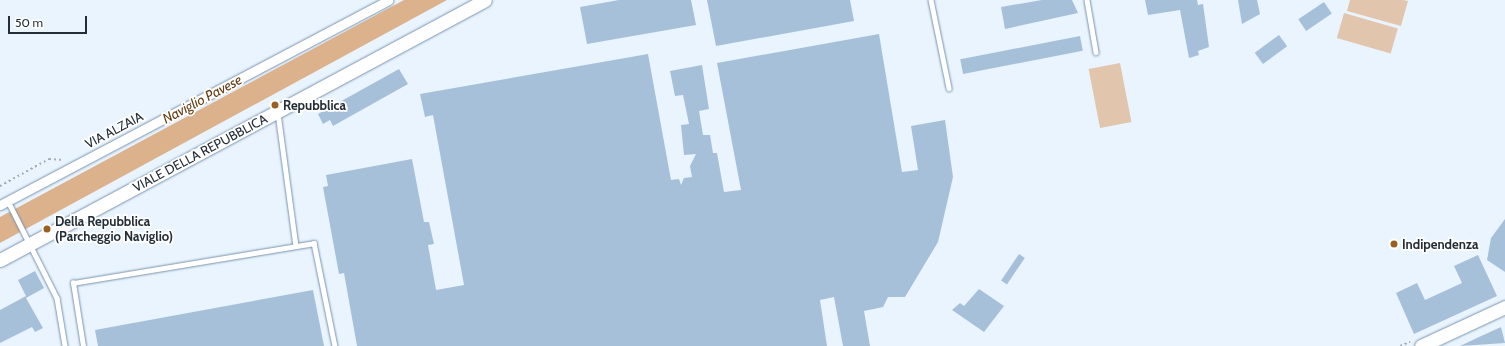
<!DOCTYPE html>
<style>
body{margin:0}
#map{position:relative;width:1505px;height:346px;overflow:hidden;background:#e9f4ff;font-family:Cabin,sans-serif}
div>[style]{position:absolute}
.green>*{inset:0;background:#e1c5ad;transform-origin:0 0}
.water>*{inset:0;background:#dcb28c}
.building>*{inset:0;background:#a6c0da;transform-origin:0 0}
.path>*{height:2px;margin-top:-1px;transform-origin:0;background:repeating-linear-gradient(90deg,#a4afba 0 2px,transparent 0 5px)}
.roads{filter:drop-shadow(0 0 1px #7a93ac) drop-shadow(0 0 1px #7a93ac)}
.lane>*{height:4.5px;margin:-2.25px;padding:0 2.25px;transform-origin:2.25px;border-radius:2.25px;background:#fff}
.street>*{height:9px;margin:-4.5px;padding:0 4.5px;transform-origin:4.5px;border-radius:4.5px;background:#fff}
.secondary>*{height:13px;margin:-6.5px;padding:0 6.5px;transform-origin:6.5px;border-radius:6.5px;background:#fff}
.dots>*{width:11px;height:11px;translate:-50% -50%;box-sizing:border-box;border:2px solid #fff;border-radius:50%}
span{translate:-50% -50%;white-space:nowrap;text-align:center;line-height:1.15;-webkit-text-stroke:3.5px #fff;paint-order:stroke}
.poi-label{font-size:13px;color:#242e38;font-weight:700}
.left{translate:0 -50%;text-align:left}
.street-label{font-size:13px;color:#242e38}
.water-label{font-size:14px;color:#673e12;font-style:italic}
.scale{position:absolute;left:8px;top:16px;width:79px;height:18px;box-sizing:border-box;border:2px solid #242e38;border-top:0;padding-left:5px;font-size:12px;line-height:14px;white-space:nowrap;color:#242e38;-webkit-text-stroke:3px #fff;paint-order:stroke}
</style>
<div id="map">
<div class="green">
<i style="clip-path:polygon(1350px 0,1403px 0,1408px 1px,1401px 26px,1347px 11px)"></i>
<i style="left:1344px;top:13px;width:56px;height:26px;rotate:16deg"></i>
<i style="left:1120px;top:63px;width:60px;height:32px;rotate:79deg"></i>
</div>
<div class="water">
<i style="clip-path:polygon(404px 0,447px 0,0 243px,0 217px)"></i>
</div>
<div class="building">
<i style="clip-path:polygon(619px 0,691px 0,696px 25px,587px 44px,580px 7px)"></i>
<i style="clip-path:polygon(707px 0,850px 0,854px 21px,716px 46px)"></i>
<i style="clip-path:polygon(1042px 0,1072px 0,1078px 13px,1005px 29px,1001px 7px)"></i>
<i style="clip-path:polygon(1145px 0,1197px 0,1198px 5px,1203px 4px,1209px 47px,1198px 51px,1199px 55px,1189px 58px,1180px 10px,1148px 15px)"></i>
<i style="clip-path:polygon(1238px 0,1257px 0,1260px 14px,1242px 24px)"></i>
<i style="left:1324px;top:2px;width:14px;height:31px;rotate:56deg"></i>
<i style="clip-path:polygon(879px 34px,902px 172px,918px 170px,911px 126px,945px 120px,953px 177px,938px 242px,905px 297px,888px 297px,883px 307px,864px 311px,870px 346px,843px 346px,834px 297px,820px 300px,827px 346px,357px 346px,344px 273px,339px 274px,323px 187px,328px 186px,326px 175px,412px 159px,424px 222px,429px 222px,434px 244px,428px 245px,436px 290px,464px 285px,433px 115px,425px 117px,420px 94px,648px 54px,671px 180px,679px 179px,681px 185px,684px 178px,692px 177px,690px 166px,696px 154px,684px 155px,681px 125px,689px 124px,683px 95px,675px 96px,670px 71px,702px 65px,709px 109px,699px 111px,703px 135px,710px 135px,713px 153px,717px 153px,724px 192px,741px 190px,717px 63px)"></i>
<i style="left:1279px;top:35px;width:14px;height:30px;rotate:54deg"></i>
<i style="left:1080px;top:36px;width:15px;height:122px;rotate:79deg"></i>
<i style="clip-path:polygon(399px 69px,408px 84px,333px 126px,330px 120px,323px 124px,318px 114px)"></i>
<i style="clip-path:polygon(1505px 219px,1505px 272px,1487px 260px,1491px 238px)"></i>
<i style="left:1019px;top:254px;width:7px;height:32px;rotate:34deg"></i>
<i style="clip-path:polygon(1478px 255px,1497px 296px,1414px 334px,1396px 293px,1417px 283px,1425px 300px,1462px 283px,1454px 266px)"></i>
<i style="clip-path:polygon(35px 271px,44px 288px,26px 298px,43px 328px,35px 332px,32px 327px,0 343px,0 310px,26px 296px,18px 280px)"></i>
<i style="clip-path:polygon(979px 289px,1004px 306px,984px 332px,952px 310px,960px 303px,964px 306px)"></i>
<i style="clip-path:polygon(313px 290px,324px 346px,98px 346px,95px 330px)"></i>
<i style="clip-path:polygon(1501px 327px,1505px 343px,1460px 346px,1479px 337px)"></i>
</div>
<div class="path">
<i style="left:0;top:186px;width:56px;rotate:-28.9deg"></i>
<i style="left:49px;top:159px;width:15px;rotate:4deg"></i>
<i style="left:1400px;top:346px;width:11px;rotate:-22deg"></i>
</div>
<div class="roads">
<div class="lane">
<i style="left:931px;top:0;width:90px;rotate:78.4deg"></i>
<i style="left:1087px;top:0;width:53px;rotate:80.2deg"></i>
<i style="left:278px;top:113px;width:134px;rotate:82.3deg"></i>
<i style="left:8px;top:201px;width:109px;rotate:63.2deg"></i>
<i style="left:57px;top:298px;width:49px;rotate:80.5deg"></i>
<i style="left:83px;top:346px;width:64px;rotate:-99deg"></i>
<i style="left:73px;top:283px;width:244px;rotate:-9.4deg"></i>
<i style="left:314px;top:243px;width:105px;rotate:78.5deg"></i>
</div>
<div class="street">
<i style="left:0;top:205px;width:439px;rotate:-27.8deg"></i>
</div>
<div class="secondary">
<i style="left:0;top:260px;width:550px;rotate:-28.19deg"></i>
<i style="left:1421px;top:346px;width:93px;rotate:-24.9deg"></i>
</div>
</div>
<div class="dots">
<i style="left:275px;top:105px;background:#9b6021"></i>
<i style="left:47px;top:229px;background:#9b6021"></i>
<i style="left:1394px;top:244px;background:#9b6021"></i>
</div>
<div class="poi-label">
<span class="left" style="left:283px;top:105px">Repubblica</span>
<span class="left" style="left:55px;top:229px">Della Repubblica<br>(Parcheggio Naviglio)</span>
<span class="left" style="left:1402px;top:244px">Indipendenza</span>
</div>
<div class="street-label">
<span style="left:114px;top:130px;rotate:-28deg">VIA ALZAIA</span>
<span style="left:200px;top:153px;rotate:-28deg">VIALE DELLA REPUBBLICA</span>
</div>
<div class="water-label">
<span style="left:202px;top:99px;rotate:-28deg">Naviglio Pavese</span>
</div>
<div class="scale">50 m</div>
</div>
